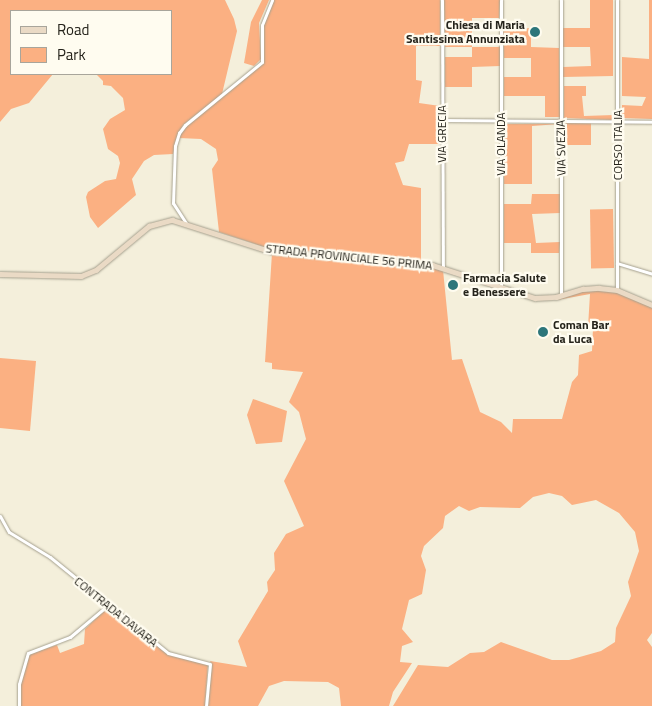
<!DOCTYPE html>
<style>
body{margin:0}
#map{position:relative;width:652px;height:706px;overflow:hidden;background:#f4efdb;font-family:"Titillium Web",sans-serif}
div>[style]{position:absolute}
.green>*{inset:0;background:#fbb082;transform-origin:0 0}
.roads{filter:drop-shadow(0 0 1px #a6a18f) drop-shadow(0 0 1px #a6a18f)}
.street>*{height:3px;margin:-1.5px;padding:0 1.5px;transform-origin:1.5px;border-radius:1.5px;background:#fff}
.secondary>*{height:4.5px;margin:-2.25px;padding:0 2.25px;transform-origin:2.25px;border-radius:2.25px;background:#eadac5}
.dots>*{width:14px;height:14px;translate:-50% -50%;box-sizing:border-box;border:2px solid #fffcf0;border-radius:50%}
span{translate:-50% -50%;white-space:nowrap;text-align:center;line-height:1.15;-webkit-text-stroke:4.5px #fffcf0;paint-order:stroke}
.poi-label{font-size:12px;color:#25231b;font-weight:700}
.right{translate:-100% -50%;text-align:right}
.left{translate:0 -50%;text-align:left}
.street-label{font-size:12px;color:#25231b}
.legend{position:absolute;left:10px;top:10px;width:162px;height:65px;box-sizing:border-box;background:#fffcf0;border:1px solid #a8a59b;margin:0;padding:6px 9px;list-style:none;font-size:15px;color:#25231b}
.legend li{display:flex;align-items:center;gap:10px;height:25px}
.legend b{width:25px;border:1px solid #a8a59b}
</style>
<div id="map">
<div class="green">
<i style="clip-path:polygon(0 0,225px 0,234px 19px,237px 31px,222px 94px,183px 125px,173px 154px,154px 155px,144px 161px,132px 179px,136px 195px,98px 228px,90px 217px,86px 197px,88px 192px,105px 181px,116px 179px,120px 163px,118px 156px,108px 149px,103px 129px,110px 119px,125px 110px,123px 98px,111px 86px,103px 85px,103px 81px,96px 74px,171px 74px,171px 11px,11px 11px,11px 74px,53px 74px,29px 103px,11px 109px,0 122px)"></i>
<i style="clip-path:polygon(262px 0,269px 0,259px 23px,261px 59px,254px 66px,244px 63px,251px 22px)"></i>
<i style="clip-path:polygon(273px 0,440px 0,440px 46px,416px 46px,416px 80px,422px 81px,419px 103px,440px 106px,440px 144px,409px 144px,404px 161px,395px 163px,403px 185px,421px 188px,421px 261px,410px 259px,409px 256px,403px 258px,270px 249px,219px 232px,212px 169px,218px 160px,216px 149px,201px 139px,179px 138px,185px 127px,264px 63px,264px 20px)"></i>
<i style="clip-path:polygon(444px 0,500px 0,499px 18px,472px 18px,472px 47px,500px 47px,500px 66px,472px 67px,472px 87px,445px 87px,445px 57px,472px 57px,472px 47px,445px 47px)"></i>
<i style="clip-path:polygon(590px 0,613px 0,613px 76px,563px 77px,563px 67px,591px 66px,590px 47px,563px 47px,563px 28px,590px 28px)"></i>
<i style="clip-path:polygon(649px 0,652px 0,652px 119px,622px 118px,622px 105px,642px 106px,646px 97px,622px 96px,622px 57px,649px 59px)"></i>
<i style="clip-path:polygon(531px 28px,531px 47px,559px 48px,560px 117px,545px 117px,545px 96px,504px 96px,504px 77px,531px 77px,531px 58px,504px 58px,503px 30px)"></i>
<i style="clip-path:polygon(564px 86px,586px 86px,586px 96px,582px 96px,584px 116px,614px 115px,613px 120px,564px 118px)"></i>
<i style="clip-path:polygon(566px 122px,591px 123px,591px 145px,563px 145px,562px 125px)"></i>
<i style="clip-path:polygon(505px 124px,559px 124px,532px 126px,532px 184px,504px 184px)"></i>
<i style="clip-path:polygon(532px 194px,560px 194px,560px 213px,532px 214px,536px 243px,560px 242px,559px 253px,531px 253px,531px 243px,504px 243px,504px 204px,531px 204px)"></i>
<i style="left:613px;top:209px;width:59px;height:23px;rotate:89deg"></i>
<i style="clip-path:polygon(272px 253px,443px 270px,452px 360px,462px 359px,480px 412px,501px 422px,512px 433px,513px 419px,562px 419px,572px 382px,578px 375px,579px 355px,592px 351px,593px 328px,588px 327px,590px 294px,557px 300px,581px 292px,600px 290px,618px 293px,652px 307px,652px 633px,647px 640px,652px 647px,652px 706px,393px 706px,418px 665px,448px 667px,470px 653px,484px 652px,501px 642px,552px 660px,569px 660px,601px 651px,615px 642px,616px 628px,631px 596px,628px 582px,639px 551px,635px 532px,619px 513px,596px 500px,572px 505px,562px 496px,549px 493px,533px 497px,520px 508px,480px 507px,469px 511px,459px 506px,445px 516px,443px 528px,424px 546px,421px 556px,426px 570px,422px 594px,409px 600px,402px 629px,413px 642px,402px 646px,400px 662px,412px 663px,393px 692px,389px 706px,341px 706px,339px 688px,328px 682px,284px 681px,269px 686px,258px 706px,207px 706px,212px 665px,210px 661px,247px 667px,238px 641px,268px 591px,267px 582px,275px 570px,274px 553px,286px 534px,304px 526px,284px 481px,306px 439px,299px 412px,289px 402px,303px 372px,272px 369px,272px 363px,265px 362px)"></i>
<i style="clip-path:polygon(0 358px,36px 361px,30px 431px,0 428px)"></i>
<i style="clip-path:polygon(253px 399px,287px 411px,282px 442px,256px 444px,247px 415px)"></i>
<i style="clip-path:polygon(108px 607px,167px 654px,208px 664px,205px 706px,20px 706px,20px 685px,29px 654px,57px 645px,60px 653px,84px 644px,85px 629px)"></i>
</div>
<div class="roads">
<div class="street">
<i style="left:442px;top:0;width:268px;rotate:89.8deg"></i>
<i style="left:561px;top:0;width:296px;rotate:90deg"></i>
<i style="left:442px;top:120px;width:210px;rotate:0.5deg"></i>
<i style="left:186px;top:223px;width:24px;rotate:-123deg"></i>
<i style="left:173px;top:203px;width:57px;rotate:-88deg"></i>
<i style="left:175px;top:146px;width:14px;rotate:-73deg"></i>
<i style="left:179px;top:133px;width:10px;rotate:-53deg"></i>
<i style="left:185px;top:125px;width:99px;rotate:-39.3deg"></i>
<i style="left:262px;top:62px;width:37px;rotate:-90deg"></i>
<i style="left:262px;top:25px;width:27px;rotate:-68deg"></i>
<i style="left:617px;top:263px;width:37px;rotate:17deg"></i>
<i style="left:501px;top:287px;width:287px;rotate:-90deg"></i>
<i style="left:617px;top:290px;width:290px;rotate:-90deg"></i>
<i style="left:0;top:516px;width:18px;rotate:61deg"></i>
<i style="left:9px;top:532px;width:48px;rotate:31.4deg"></i>
<i style="left:50px;top:557px;width:152px;rotate:39.1deg"></i>
<i style="left:168px;top:653px;width:43px;rotate:14.7deg"></i>
<i style="left:210px;top:664px;width:42px;rotate:95.4deg"></i>
<i style="left:19px;top:706px;width:22px;rotate:-90deg"></i>
<i style="left:19px;top:684px;width:32px;rotate:-74deg"></i>
<i style="left:28px;top:653px;width:45px;rotate:-20.9deg"></i>
<i style="left:70px;top:637px;width:50px;rotate:-40.1deg"></i>
</div>
<div class="secondary">
<i style="left:0;top:274px;width:81px;rotate:1.4deg"></i>
<i style="left:81px;top:276px;width:16px;rotate:-22deg"></i>
<i style="left:96px;top:270px;width:69px;rotate:-39.7deg"></i>
<i style="left:149px;top:226px;width:24px;rotate:-15deg"></i>
<i style="left:172px;top:220px;width:103px;rotate:17.6deg"></i>
<i style="left:270px;top:251px;width:163px;rotate:4.9deg"></i>
<i style="left:432px;top:265px;width:108px;rotate:17.8deg"></i>
<i style="left:535px;top:298px;width:21px;rotate:-3deg"></i>
<i style="left:556px;top:297px;width:28px;rotate:-17deg"></i>
<i style="left:583px;top:289px;width:16px;rotate:-4deg"></i>
<i style="left:599px;top:288px;width:18px;rotate:6deg"></i>
<i style="left:617px;top:290px;width:38px;rotate:23deg"></i>
</div>
</div>
<div class="dots">
<i style="left:535px;top:32px;background:#2d767a"></i>
<i style="left:453px;top:285px;background:#2d767a"></i>
<i style="left:543px;top:332px;background:#2d767a"></i>
</div>
<div class="poi-label">
<span class="right" style="left:525px;top:32px">Chiesa di Maria<br>Santissima Annunziata</span>
<span class="left" style="left:463px;top:285px">Farmacia Salute<br>e Benessere</span>
<span class="left" style="left:553px;top:332px">Coman Bar<br>da Luca</span>
</div>
<div class="street-label">
<span style="left:442px;top:134px;rotate:-90deg">VIA GRECIA</span>
<span style="left:501px;top:144px;rotate:-90deg">VIA OLANDA</span>
<span style="left:618px;top:145px;rotate:-90deg">CORSO ITALIA</span>
<span style="left:561px;top:148px;rotate:-91deg">VIA SVEZIA</span>
<span style="left:349px;top:257px;rotate:6deg">STRADA PROVINCIALE 56 PRIMA</span>
<span style="left:116px;top:612px;rotate:39deg">CONTRADA DAVARA</span>
</div>
<ul class="legend">
<li><b style="height:6px;background:#eadac5"></b>Road</li>
<li><b style="height:14px;background:#fbb082"></b>Park</li>
</ul>
</div>
